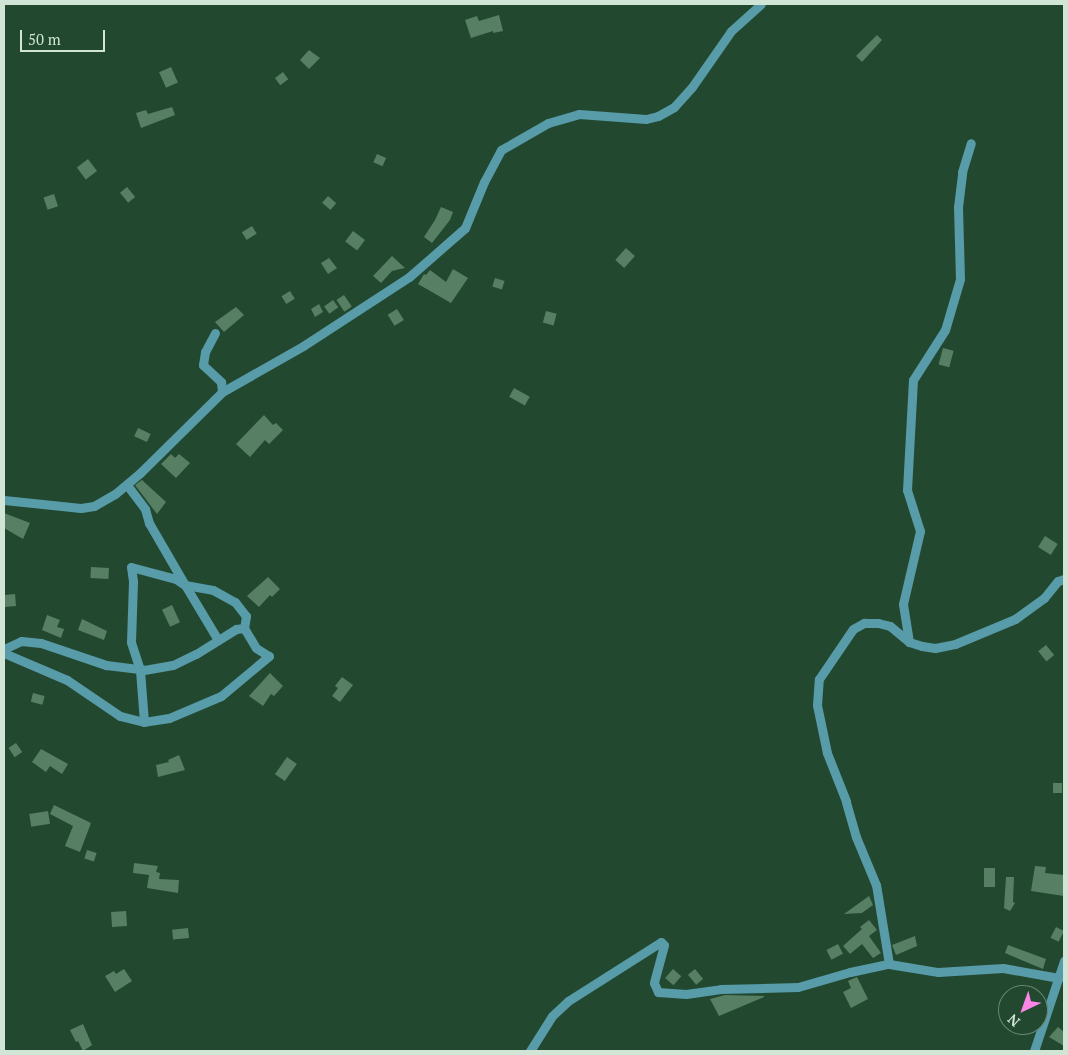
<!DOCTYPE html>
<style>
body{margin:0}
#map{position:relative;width:1068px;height:1055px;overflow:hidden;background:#224930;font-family:"PT Serif",serif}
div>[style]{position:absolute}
.building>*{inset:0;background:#577f63;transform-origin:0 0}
.minor>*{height:9px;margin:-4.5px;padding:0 4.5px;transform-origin:4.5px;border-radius:4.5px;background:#589ba9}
span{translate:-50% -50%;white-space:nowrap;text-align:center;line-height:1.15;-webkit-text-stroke:4.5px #224930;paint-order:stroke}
.frame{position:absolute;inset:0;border:5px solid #d0e5d6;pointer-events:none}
.north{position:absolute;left:998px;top:985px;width:50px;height:50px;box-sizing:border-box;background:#224930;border:1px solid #688772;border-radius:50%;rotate:222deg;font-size:14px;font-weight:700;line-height:20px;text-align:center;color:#d0e5d6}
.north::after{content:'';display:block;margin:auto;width:18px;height:22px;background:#fa87e7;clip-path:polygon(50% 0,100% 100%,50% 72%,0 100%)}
.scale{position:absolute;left:20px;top:30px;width:85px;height:22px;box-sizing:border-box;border:2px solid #d0e5d6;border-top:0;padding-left:6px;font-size:15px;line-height:18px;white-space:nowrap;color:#d0e5d6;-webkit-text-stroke:4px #224930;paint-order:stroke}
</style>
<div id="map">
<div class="building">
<i style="clip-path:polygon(499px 15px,503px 31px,493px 33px,493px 31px,471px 38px,465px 20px,477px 16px,479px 21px)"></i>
<i style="clip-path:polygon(877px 35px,882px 40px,862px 62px,856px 56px)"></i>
<i style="clip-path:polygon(309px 50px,320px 58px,309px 69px,300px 60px)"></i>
<i style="left:171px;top:67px;width:17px;height:13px;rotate:66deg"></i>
<i style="left:283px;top:72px;width:9px;height:10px;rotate:54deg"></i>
<i style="clip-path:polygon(172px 107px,175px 115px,141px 128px,136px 113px,146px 110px,148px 114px)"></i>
<i style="left:377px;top:154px;width:10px;height:9px;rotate:24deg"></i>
<i style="left:88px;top:159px;width:15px;height:14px;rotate:53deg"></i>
<i style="left:127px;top:187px;width:13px;height:9px;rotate:51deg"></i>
<i style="left:54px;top:194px;width:13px;height:11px;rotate:72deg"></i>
<i style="left:328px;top:196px;width:11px;height:9px;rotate:41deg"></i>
<i style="clip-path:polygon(441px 207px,453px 212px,450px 220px,432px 243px,424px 237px,435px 220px)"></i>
<i style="left:252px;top:226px;width:9px;height:12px;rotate:58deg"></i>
<i style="left:353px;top:231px;width:15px;height:13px;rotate:37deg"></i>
<i style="left:626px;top:248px;width:12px;height:16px;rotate:42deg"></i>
<i style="clip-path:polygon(392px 256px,405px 268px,392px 271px,381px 283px,373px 276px)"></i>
<i style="clip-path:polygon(329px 258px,337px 268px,328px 274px,321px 263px)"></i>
<i style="clip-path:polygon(453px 269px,468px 278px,451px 303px,418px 284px,424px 274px,426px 275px,430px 270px,446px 282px)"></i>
<i style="left:495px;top:278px;width:10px;height:9px;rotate:17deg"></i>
<i style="left:290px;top:291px;width:9px;height:10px;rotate:58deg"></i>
<i style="left:344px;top:295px;width:14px;height:9px;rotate:56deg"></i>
<i style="left:333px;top:300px;width:9px;height:11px;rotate:54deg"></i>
<i style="clip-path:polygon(319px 304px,323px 312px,315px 317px,311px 309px)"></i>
<i style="clip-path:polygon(236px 307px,244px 315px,224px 332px,215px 322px)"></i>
<i style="left:397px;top:309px;width:13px;height:11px;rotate:58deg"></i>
<i style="left:546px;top:311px;width:11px;height:12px;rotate:15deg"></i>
<i style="left:943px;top:348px;width:11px;height:17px;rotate:15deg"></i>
<i style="left:514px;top:388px;width:18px;height:10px;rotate:29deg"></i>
<i style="clip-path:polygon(264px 415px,273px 425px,276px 423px,283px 430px,269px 444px,265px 440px,250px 457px,236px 444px)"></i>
<i style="left:138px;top:428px;width:14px;height:9px;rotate:25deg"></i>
<i style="clip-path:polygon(171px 454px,175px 458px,179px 454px,190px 463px,176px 478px,161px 464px)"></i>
<i style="clip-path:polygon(142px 480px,166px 502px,157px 514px,135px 485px)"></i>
<i style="clip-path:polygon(4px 513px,30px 523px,23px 539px,4px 528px)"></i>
<i style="left:1045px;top:536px;width:15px;height:13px;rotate:32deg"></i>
<i style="left:91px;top:567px;width:18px;height:11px;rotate:3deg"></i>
<i style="clip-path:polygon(268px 577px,280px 589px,272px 597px,270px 595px,259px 607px,247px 596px)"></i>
<i style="left:15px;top:594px;width:12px;height:11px;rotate:85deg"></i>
<i style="left:172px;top:605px;width:19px;height:11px;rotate:65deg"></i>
<i style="clip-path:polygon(47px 615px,60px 620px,57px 627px,64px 629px,61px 638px,42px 630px)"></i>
<i style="clip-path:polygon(82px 619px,107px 631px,104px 640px,78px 630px)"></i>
<i style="left:1046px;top:645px;width:13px;height:10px;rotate:51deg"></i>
<i style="clip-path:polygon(270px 673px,283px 686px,274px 696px,271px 694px,263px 706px,249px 696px)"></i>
<i style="clip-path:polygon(342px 677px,353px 685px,340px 702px,332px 696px,338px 688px,335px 686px)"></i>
<i style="left:33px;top:693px;width:12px;height:9px;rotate:14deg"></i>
<i style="left:16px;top:743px;width:11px;height:9px;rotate:56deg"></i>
<i style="clip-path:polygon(41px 749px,68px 764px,62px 774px,50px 766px,46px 772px,32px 762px)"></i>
<i style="clip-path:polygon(179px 755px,185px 770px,158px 777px,156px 765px,169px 762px,168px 760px)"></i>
<i style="left:287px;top:757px;width:12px;height:21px;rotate:35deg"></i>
<i style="left:1053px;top:783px;width:9px;height:10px"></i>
<i style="clip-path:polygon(54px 805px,91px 823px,80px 852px,65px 846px,73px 826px,50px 814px)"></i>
<i style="left:48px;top:811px;width:13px;height:19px;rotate:81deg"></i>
<i style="left:87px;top:850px;width:10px;height:9px;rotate:17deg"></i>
<i style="clip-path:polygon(134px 863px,158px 866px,156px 872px,160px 873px,159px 879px,179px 880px,178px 893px,147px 888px,149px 875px,133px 873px)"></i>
<i style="clip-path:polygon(1035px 866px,1046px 867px,1045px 873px,1064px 875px,1064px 896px,1031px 891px)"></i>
<i style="left:984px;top:868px;width:11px;height:19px"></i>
<i style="clip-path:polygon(1006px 877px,1014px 877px,1013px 902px,1015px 903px,1010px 911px,1004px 908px)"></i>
<i style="clip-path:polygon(869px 896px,873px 905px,862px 913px,844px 914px)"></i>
<i style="left:126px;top:911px;width:15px;height:15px;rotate:86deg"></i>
<i style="clip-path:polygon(869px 920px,877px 930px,869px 936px,881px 953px,873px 958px,862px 944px,850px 954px,843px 946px,862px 929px,860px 927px)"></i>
<i style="left:1056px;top:927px;width:9px;height:12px;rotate:27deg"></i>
<i style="left:188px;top:928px;width:10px;height:16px;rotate:84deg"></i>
<i style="clip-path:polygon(915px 936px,917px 946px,896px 955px,892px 945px)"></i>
<i style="left:838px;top:944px;width:11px;height:13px;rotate:63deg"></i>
<i style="clip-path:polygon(1008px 945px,1046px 959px,1043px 969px,1005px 953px)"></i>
<i style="clip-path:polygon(124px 969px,132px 981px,115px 992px,105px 976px,114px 971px,116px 974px)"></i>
<i style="left:673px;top:969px;width:11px;height:12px;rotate:41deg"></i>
<i style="left:695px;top:969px;width:13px;height:9px;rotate:51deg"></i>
<i style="clip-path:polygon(857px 977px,868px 999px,851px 1008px,843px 992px,851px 988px,848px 981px)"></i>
<i style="clip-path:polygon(725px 995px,764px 996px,764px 997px,719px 1016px,710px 999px)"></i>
<i style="clip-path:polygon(83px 1024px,92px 1045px,83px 1051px,78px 1041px,76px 1042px,70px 1030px)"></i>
<i style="clip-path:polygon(1058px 1027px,1064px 1032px,1064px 1046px,1049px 1037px)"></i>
</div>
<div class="minor">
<i style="left:215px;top:333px;width:21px;rotate:118deg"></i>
<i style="left:205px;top:352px;width:13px;rotate:99deg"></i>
<i style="left:203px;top:365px;width:25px;rotate:43deg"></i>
<i style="left:221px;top:382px;width:10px;rotate:84deg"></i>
<i style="left:127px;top:485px;width:30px;rotate:53deg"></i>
<i style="left:145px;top:509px;width:15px;rotate:74deg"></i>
<i style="left:149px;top:523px;width:72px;rotate:59.9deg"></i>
<i style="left:185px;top:585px;width:28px;rotate:10deg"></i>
<i style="left:213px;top:590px;width:25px;rotate:29deg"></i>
<i style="left:235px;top:602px;width:18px;rotate:52deg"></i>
<i style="left:246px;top:616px;width:12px;rotate:99deg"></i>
<i style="left:4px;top:500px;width:77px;rotate:5.9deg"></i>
<i style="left:81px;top:508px;width:13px;rotate:-9deg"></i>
<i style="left:94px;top:506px;width:24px;rotate:-30deg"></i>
<i style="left:115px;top:494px;width:33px;rotate:-40deg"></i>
<i style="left:140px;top:473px;width:115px;rotate:-44.6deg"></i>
<i style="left:222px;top:392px;width:93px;rotate:-29.6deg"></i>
<i style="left:303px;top:346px;width:126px;rotate:-33.1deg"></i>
<i style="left:409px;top:277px;width:74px;rotate:-41.2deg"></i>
<i style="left:465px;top:228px;width:50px;rotate:-67.6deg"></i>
<i style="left:484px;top:182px;width:36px;rotate:-62deg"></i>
<i style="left:501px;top:150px;width:54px;rotate:-29.9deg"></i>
<i style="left:548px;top:123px;width:32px;rotate:-16deg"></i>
<i style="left:579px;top:114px;width:67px;rotate:4.3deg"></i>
<i style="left:646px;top:119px;width:12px;rotate:-14deg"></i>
<i style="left:658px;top:116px;width:18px;rotate:-29deg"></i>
<i style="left:674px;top:107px;width:27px;rotate:-48deg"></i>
<i style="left:692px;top:87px;width:68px;rotate:-55.1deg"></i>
<i style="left:731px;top:31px;width:40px;rotate:-42deg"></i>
<i style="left:909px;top:642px;width:38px;rotate:-99deg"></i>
<i style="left:903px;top:604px;width:75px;rotate:-76.9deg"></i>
<i style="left:920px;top:531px;width:43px;rotate:-107.6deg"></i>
<i style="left:907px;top:490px;width:110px;rotate:-86.9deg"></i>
<i style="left:913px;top:380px;width:59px;rotate:-57.4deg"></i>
<i style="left:945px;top:330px;width:53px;rotate:-73.6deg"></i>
<i style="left:960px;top:279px;width:72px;rotate:-91.6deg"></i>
<i style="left:958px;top:207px;width:35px;rotate:-83deg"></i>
<i style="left:962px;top:172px;width:30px;rotate:-73deg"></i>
<i style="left:4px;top:649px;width:19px;rotate:-25deg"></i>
<i style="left:21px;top:641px;width:20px;rotate:6deg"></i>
<i style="left:41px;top:643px;width:69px;rotate:18.7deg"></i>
<i style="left:106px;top:665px;width:38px;rotate:7deg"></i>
<i style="left:144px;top:670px;width:29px;rotate:-10deg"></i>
<i style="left:173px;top:665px;width:25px;rotate:-26deg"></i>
<i style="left:196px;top:654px;width:47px;rotate:-32deg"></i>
<i style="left:236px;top:629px;width:8px;rotate:-7deg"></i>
<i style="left:244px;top:628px;width:23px;rotate:59deg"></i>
<i style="left:256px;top:648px;width:15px;rotate:32deg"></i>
<i style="left:269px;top:656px;width:62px;rotate:140.2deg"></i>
<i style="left:221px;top:696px;width:56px;rotate:157.1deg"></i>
<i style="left:169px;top:718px;width:25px;rotate:171deg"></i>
<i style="left:144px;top:722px;width:25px;rotate:-166deg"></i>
<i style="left:120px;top:716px;width:64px;rotate:-145.8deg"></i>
<i style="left:67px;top:680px;width:69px;rotate:-156.8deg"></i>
<i style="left:144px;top:722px;width:52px;rotate:-94.4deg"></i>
<i style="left:140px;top:670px;width:29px;rotate:-108deg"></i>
<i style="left:131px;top:642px;width:61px;rotate:-88.1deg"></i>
<i style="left:133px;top:581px;width:14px;rotate:-98deg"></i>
<i style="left:131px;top:567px;width:47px;rotate:14.9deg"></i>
<i style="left:176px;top:579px;width:11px;rotate:34deg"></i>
<i style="left:185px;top:585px;width:64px;rotate:59deg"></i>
<i style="left:889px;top:964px;width:80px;rotate:-99.3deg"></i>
<i style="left:876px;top:885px;width:52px;rotate:-112.6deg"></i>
<i style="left:856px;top:837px;width:37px;rotate:-106deg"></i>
<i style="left:846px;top:801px;width:52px;rotate:-111.6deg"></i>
<i style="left:827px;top:753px;width:49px;rotate:-101.8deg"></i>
<i style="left:817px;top:705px;width:26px;rotate:-86deg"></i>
<i style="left:819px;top:679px;width:60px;rotate:-55.8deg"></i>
<i style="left:853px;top:629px;width:13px;rotate:-29deg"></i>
<i style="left:864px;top:623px;width:14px"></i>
<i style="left:878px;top:623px;width:12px;rotate:14deg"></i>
<i style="left:890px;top:626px;width:25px;rotate:40deg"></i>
<i style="left:909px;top:642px;width:14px;rotate:17deg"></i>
<i style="left:922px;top:646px;width:13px;rotate:9deg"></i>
<i style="left:935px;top:648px;width:20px;rotate:-11deg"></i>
<i style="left:955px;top:644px;width:65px;rotate:-22.6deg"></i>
<i style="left:1015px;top:619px;width:36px;rotate:-36deg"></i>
<i style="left:1044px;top:598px;width:22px;rotate:-51deg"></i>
<i style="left:1058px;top:581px;width:6px;rotate:-18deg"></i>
<i style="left:530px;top:1051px;width:41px;rotate:-57.8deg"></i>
<i style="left:552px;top:1016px;width:22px;rotate:-43deg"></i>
<i style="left:568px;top:1001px;width:110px;rotate:-32.4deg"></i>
<i style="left:661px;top:942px;width:4px;rotate:45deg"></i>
<i style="left:664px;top:945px;width:39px;rotate:105deg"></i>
<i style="left:654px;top:983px;width:10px;rotate:66deg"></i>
<i style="left:658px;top:992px;width:28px;rotate:4deg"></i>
<i style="left:686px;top:994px;width:35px;rotate:-8deg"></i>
<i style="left:721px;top:989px;width:77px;rotate:-1.5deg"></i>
<i style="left:798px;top:987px;width:54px;rotate:-16.1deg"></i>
<i style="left:850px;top:972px;width:40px;rotate:-12deg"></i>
<i style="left:889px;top:964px;width:50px;rotate:9.3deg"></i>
<i style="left:938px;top:972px;width:65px;rotate:-3.5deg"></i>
<i style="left:1003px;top:968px;width:57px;rotate:10.1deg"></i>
<i style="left:1034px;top:1051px;width:95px;rotate:-71.6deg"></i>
</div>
<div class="frame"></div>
<div class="north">N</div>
<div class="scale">50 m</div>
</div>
